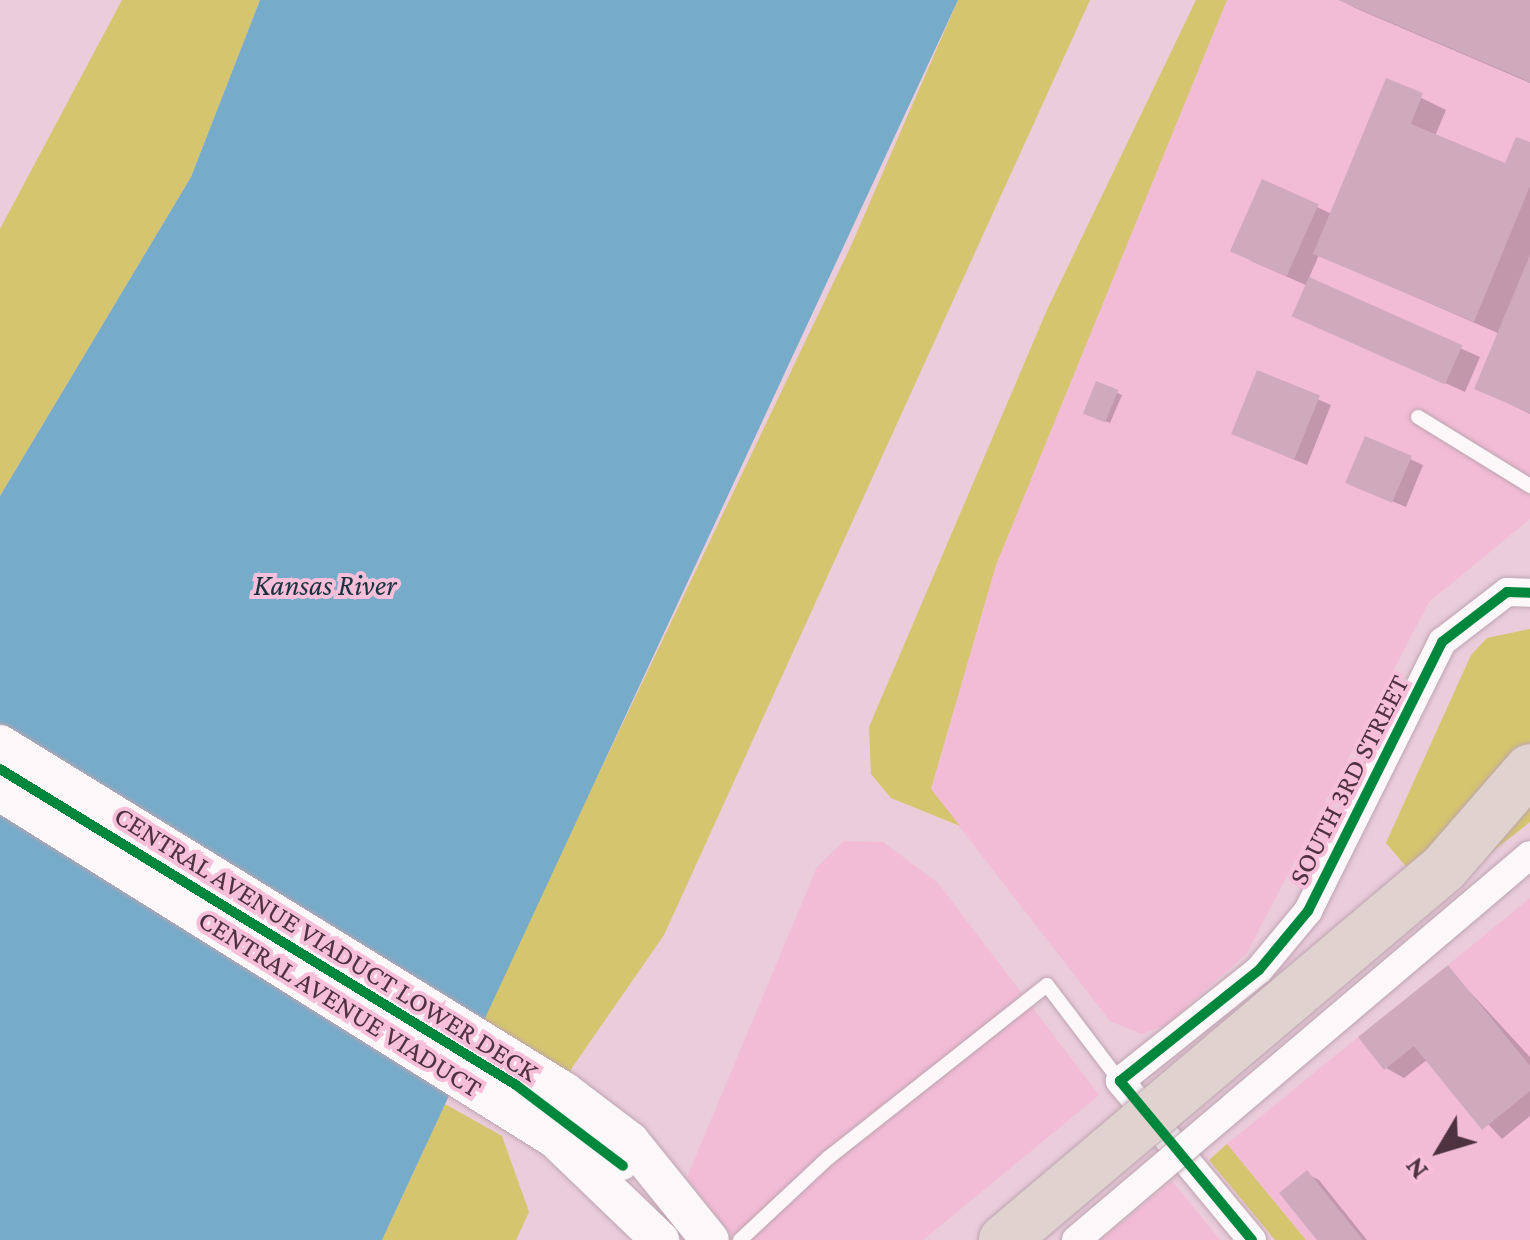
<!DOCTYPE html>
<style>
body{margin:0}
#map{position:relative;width:1530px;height:1240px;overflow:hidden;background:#eaccda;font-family:"Crimson Pro",serif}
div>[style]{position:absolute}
.built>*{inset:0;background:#f3bcd6}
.green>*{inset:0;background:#d5c56e}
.water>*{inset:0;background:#76abc9}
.shadow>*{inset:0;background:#0003}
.building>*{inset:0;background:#cfaabd;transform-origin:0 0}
.roads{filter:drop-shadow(0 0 2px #bda4b0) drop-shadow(0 0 2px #bda4b0)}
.lane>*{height:14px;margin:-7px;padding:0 7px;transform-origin:7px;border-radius:7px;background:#fcf7f9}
.street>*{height:28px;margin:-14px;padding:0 14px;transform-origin:14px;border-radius:14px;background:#fcf7f9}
.secondary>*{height:38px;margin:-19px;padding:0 19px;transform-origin:19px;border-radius:19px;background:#fcf7f9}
.bridges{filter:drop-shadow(0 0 2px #bda4b0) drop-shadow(0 0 2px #bda4b0)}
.street-bridge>*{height:28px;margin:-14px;padding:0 14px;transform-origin:14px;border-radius:14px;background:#fcf7f9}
.highway-bridge>*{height:50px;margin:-25px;padding:0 25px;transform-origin:25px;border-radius:25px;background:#e0d2cf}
.cycleway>*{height:10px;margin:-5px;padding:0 5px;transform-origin:5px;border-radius:5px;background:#00873e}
span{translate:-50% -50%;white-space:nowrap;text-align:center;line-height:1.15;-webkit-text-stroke:8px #f7bfd9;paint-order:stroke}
.street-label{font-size:28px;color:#4e3240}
.water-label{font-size:30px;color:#18333f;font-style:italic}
.north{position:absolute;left:1390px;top:1100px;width:100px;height:100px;-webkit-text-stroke:8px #f7bfd9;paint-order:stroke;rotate:232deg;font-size:28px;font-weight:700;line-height:40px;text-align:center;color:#4e3240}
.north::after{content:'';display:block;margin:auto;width:35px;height:45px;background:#4e3240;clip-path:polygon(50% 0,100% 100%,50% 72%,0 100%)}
</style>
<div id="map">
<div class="built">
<i style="clip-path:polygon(1227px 0,1530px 0,1530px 519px,1429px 602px,1247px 953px,1166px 1025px,1142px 1034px,1110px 1021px,931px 790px,996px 565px)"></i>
<i style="clip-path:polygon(844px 841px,883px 842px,938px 883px,1099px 1095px,923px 1240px,735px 1240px,687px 1177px,817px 867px)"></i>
<i style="clip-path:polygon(1530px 898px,1530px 1066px,1448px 965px)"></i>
<i style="clip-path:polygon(1358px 1037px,1414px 1046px,1482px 1130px,1530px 1091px,1530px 1240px,1306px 1240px,1227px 1144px)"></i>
<i style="clip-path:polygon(1172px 1181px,1220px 1240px,1101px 1240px)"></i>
</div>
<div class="green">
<i style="clip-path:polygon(122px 0,260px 0,191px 177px,0 496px,0 229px)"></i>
<i style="clip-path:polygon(958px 0,1090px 0,664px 935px,567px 1075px,480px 1022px,850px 248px)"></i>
<i style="clip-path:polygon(1196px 0,1227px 0,996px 565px,931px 789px,960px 826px,891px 798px,871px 774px,869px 727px,1047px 310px)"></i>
<i style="clip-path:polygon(1530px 629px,1530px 822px,1433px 898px,1386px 843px,1471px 655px,1487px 638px)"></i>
<i style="clip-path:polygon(445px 1104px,502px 1136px,529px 1212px,516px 1240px,382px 1240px)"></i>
<i style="clip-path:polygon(1227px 1144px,1306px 1240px,1275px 1240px,1209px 1160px)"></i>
</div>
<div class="water">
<i style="clip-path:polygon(260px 0,958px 0,382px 1240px,0 1240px,0 496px,191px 177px)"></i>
</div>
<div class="shadow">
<i style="clip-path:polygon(1340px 0,1530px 0,1530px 83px,1355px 8px)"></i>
<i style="clip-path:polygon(1387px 81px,1446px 110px,1435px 136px,1506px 166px,1530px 145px,1530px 414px,1477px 388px,1500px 334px,1319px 255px,1308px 280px,1480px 357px,1465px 392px,1296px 315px,1308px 286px,1251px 261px,1263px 182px,1332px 214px)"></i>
<i style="clip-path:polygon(1258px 373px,1331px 405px,1307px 465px,1245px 439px)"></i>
<i style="clip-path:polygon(1097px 384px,1122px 395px,1110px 423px,1091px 415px)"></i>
<i style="clip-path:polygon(1366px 439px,1423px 465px,1406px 507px,1361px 488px)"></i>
<i style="clip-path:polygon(1448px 968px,1530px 1057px,1530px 1116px,1502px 1139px,1428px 1059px,1404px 1078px,1386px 1068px)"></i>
<i style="clip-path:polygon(1307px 1174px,1319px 1180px,1367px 1240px,1320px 1240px)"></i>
</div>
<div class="building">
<i style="clip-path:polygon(1338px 0,1530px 0,1530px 82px)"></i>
<i style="clip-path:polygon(1386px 78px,1423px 93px,1411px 124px,1505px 163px,1516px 137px,1530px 142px,1530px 186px,1474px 322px,1313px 254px)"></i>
<i style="left:1262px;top:179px;width:62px;height:79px;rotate:24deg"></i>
<i style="clip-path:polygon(1530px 255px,1530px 413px,1474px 389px)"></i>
<i style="left:1309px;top:277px;width:168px;height:43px;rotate:24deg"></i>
<i style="left:1257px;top:370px;width:68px;height:69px;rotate:22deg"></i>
<i style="left:1096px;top:381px;width:24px;height:35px;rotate:22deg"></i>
<i style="left:1365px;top:436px;width:51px;height:51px;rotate:23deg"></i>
<i style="clip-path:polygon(1448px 965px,1530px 1066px,1530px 1091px,1482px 1130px,1414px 1046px,1384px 1070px,1358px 1037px)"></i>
<i style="clip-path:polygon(1307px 1170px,1363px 1240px,1317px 1240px,1279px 1193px)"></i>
</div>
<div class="roads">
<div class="lane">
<i style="left:1418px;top:417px;width:132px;rotate:31.6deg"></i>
<i style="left:740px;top:1240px;width:120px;rotate:-43deg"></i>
<i style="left:828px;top:1158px;width:279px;rotate:-38.3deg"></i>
<i style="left:1047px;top:985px;width:121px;rotate:52.8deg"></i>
</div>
<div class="street">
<i style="left:0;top:769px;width:605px;rotate:31.48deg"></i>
<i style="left:516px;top:1085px;width:134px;rotate:37.1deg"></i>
<i style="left:1252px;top:1240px;width:207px;rotate:-129.7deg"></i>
<i style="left:1120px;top:1081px;width:178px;rotate:-38.6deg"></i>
<i style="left:1259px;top:970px;width:77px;rotate:-50.3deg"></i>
<i style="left:1308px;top:911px;width:301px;rotate:-63.5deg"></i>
<i style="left:1442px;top:642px;width:82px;rotate:-37.6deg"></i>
<i style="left:1507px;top:592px;width:23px;rotate:2deg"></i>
</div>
<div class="secondary">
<i style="left:0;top:744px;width:662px;rotate:31.6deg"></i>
<i style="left:564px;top:1091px;width:83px;rotate:37.1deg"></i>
<i style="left:630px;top:1141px;width:127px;rotate:51.1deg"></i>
<i style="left:0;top:792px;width:655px;rotate:32.01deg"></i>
<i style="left:555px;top:1139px;width:146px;rotate:43.9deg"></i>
</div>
</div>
<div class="bridges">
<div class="street-bridge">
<i style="left:1076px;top:1240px;width:595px;rotate:-40.3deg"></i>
</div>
<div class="highway-bridge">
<i style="left:1004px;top:1240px;width:576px;rotate:-40.21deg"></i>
<i style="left:1444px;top:868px;width:131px;rotate:-49deg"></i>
</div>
</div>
<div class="cycleway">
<i style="left:0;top:769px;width:605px;rotate:31.48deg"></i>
<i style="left:516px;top:1085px;width:134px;rotate:37.1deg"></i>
<i style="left:1252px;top:1240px;width:207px;rotate:-129.7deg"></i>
<i style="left:1120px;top:1081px;width:178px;rotate:-38.6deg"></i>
<i style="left:1259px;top:970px;width:77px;rotate:-50.3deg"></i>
<i style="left:1308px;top:911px;width:301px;rotate:-63.5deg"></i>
<i style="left:1442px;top:642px;width:82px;rotate:-37.6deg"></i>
<i style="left:1507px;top:592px;width:23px;rotate:2deg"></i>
</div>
<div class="street-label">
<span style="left:1349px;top:780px;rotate:-63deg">SOUTH 3RD STREET</span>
<span style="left:326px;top:944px;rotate:32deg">CENTRAL AVENUE VIADUCT LOWER DECK</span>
<span style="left:340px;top:1004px;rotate:32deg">CENTRAL AVENUE VIADUCT</span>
</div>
<div class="water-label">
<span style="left:325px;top:585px">Kansas River</span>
</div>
<div class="north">N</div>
</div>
